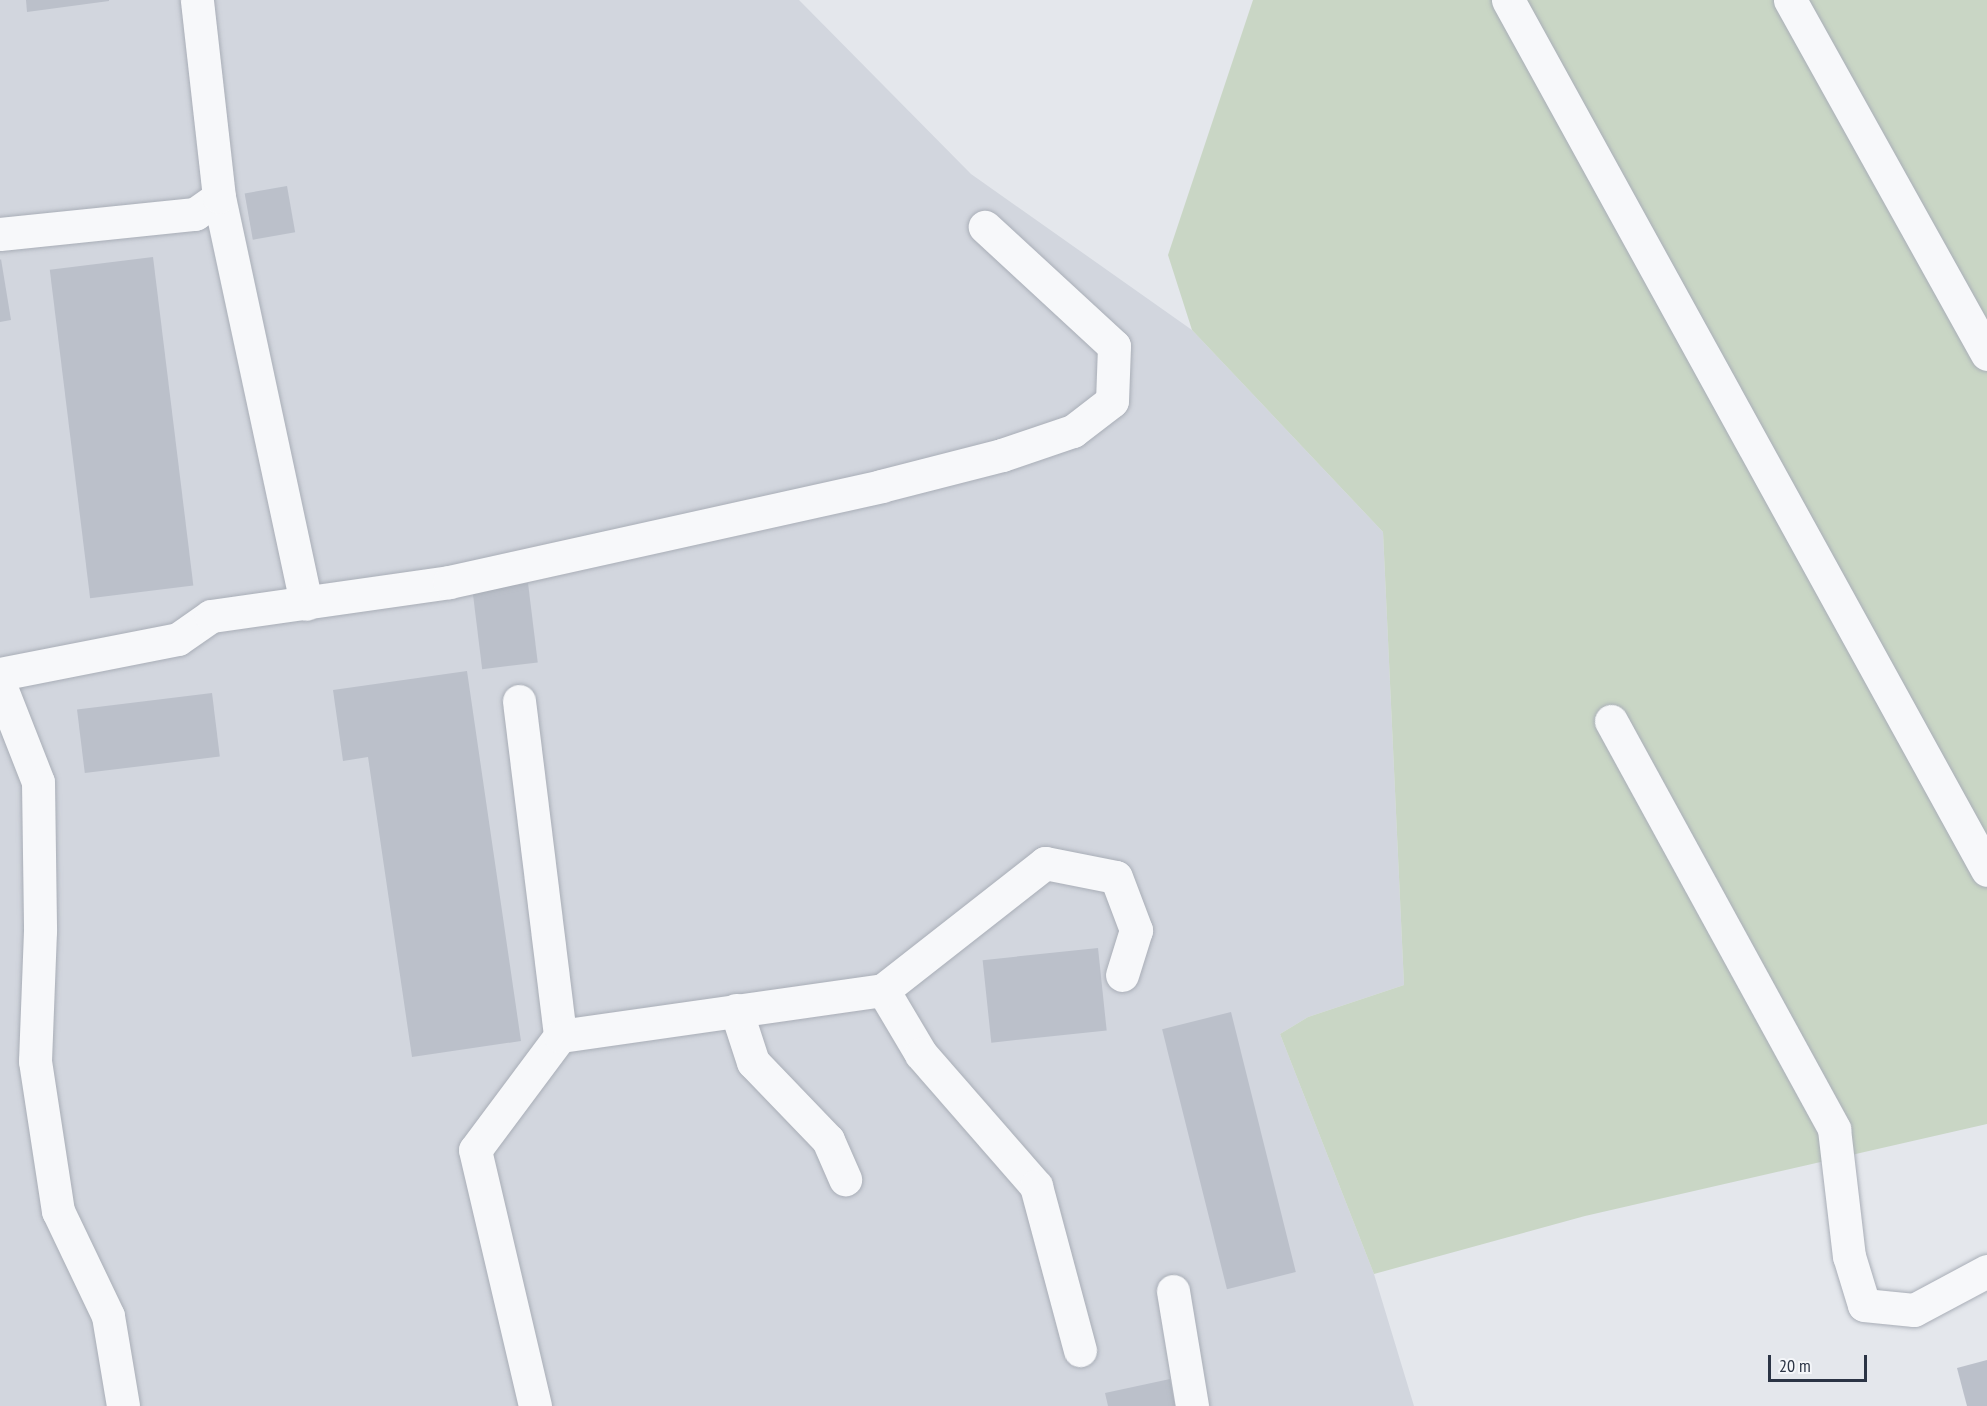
<!DOCTYPE html>
<style>
body{margin:0}
#map{position:relative;width:1987px;height:1406px;overflow:hidden;background:#e4e7ec;font-family:"PT Sans Narrow",sans-serif}
div>[style]{position:absolute}
.built>*{inset:0;background:#d2d6de}
.green>*{inset:0;background:#c9d6c5}
.building>*{inset:0;background:#bbc0ca;transform-origin:0 0}
.roads{filter:drop-shadow(0 0 2px #a9aeb7) drop-shadow(0 0 2px #a9aeb7)}
.minor>*{height:33px;margin:-16.5px;padding:0 16.5px;transform-origin:16.5px;border-radius:16.5px;background:#f7f8fa}
span{translate:-50% -50%;white-space:nowrap;text-align:center;line-height:1.15;-webkit-text-stroke:6px #f4f6f9;paint-order:stroke}
.scale{position:absolute;left:1768px;top:1355px;width:99px;height:27px;box-sizing:border-box;border:3px solid #2b3445;border-top:0;padding-left:8px;font-size:18px;line-height:21px;white-space:nowrap;color:#2b3445;-webkit-text-stroke:4px #f4f6f9;paint-order:stroke}
</style>
<div id="map">
<div class="built">
<i style="clip-path:polygon(0 0,799px 0,971px 174px,1192px 330px,1383px 532px,1404px 985px,1308px 1017px,1280px 1034px,1374px 1274px,1414px 1406px,0 1406px)"></i>
</div>
<div class="green">
<i style="clip-path:polygon(1253px 0,1987px 0,1987px 1124px,1585px 1216px,1374px 1274px,1280px 1034px,1308px 1017px,1404px 985px,1383px 532px,1192px 330px,1168px 255px)"></i>
</div>
<div class="building">
<i style="clip-path:polygon(26px 0,109px 0,109px 1px,27px 12px)"></i>
<i style="left:287px;top:186px;width:47px;height:43px;rotate:80deg"></i>
<i style="left:153px;top:257px;width:331px;height:104px;rotate:83deg"></i>
<i style="clip-path:polygon(1px 259px,11px 320px,0 322px,0 260px)"></i>
<i style="left:528px;top:583px;width:80px;height:56px;rotate:83deg"></i>
<i style="clip-path:polygon(467px 671px,521px 1041px,412px 1057px,368px 757px,343px 761px,333px 690px)"></i>
<i style="left:212px;top:693px;width:64px;height:136px;rotate:83deg"></i>
<i style="left:1098px;top:948px;width:83px;height:116px;rotate:84deg"></i>
<i style="left:1231px;top:1012px;width:268px;height:71px;rotate:76deg"></i>
<i style="clip-path:polygon(1987px 1360px,1987px 1406px,1967px 1406px,1957px 1368px)"></i>
<i style="clip-path:polygon(1170px 1379px,1175px 1406px,1108px 1406px,1105px 1393px)"></i>
</div>
<div class="roads">
<div class="minor">
<i style="left:1508px;top:0;width:993px;rotate:61.16deg"></i>
<i style="left:1790px;top:0;width:405px;rotate:60.9deg"></i>
<i style="left:219px;top:197px;width:416px;rotate:77.9deg"></i>
<i style="left:0;top:234px;width:196px;rotate:-5.9deg"></i>
<i style="left:195px;top:214px;width:29px;rotate:-35deg"></i>
<i style="left:219px;top:197px;width:198px;rotate:-96.4deg"></i>
<i style="left:0;top:674px;width:181px;rotate:-11.1deg"></i>
<i style="left:178px;top:639px;width:40px;rotate:-34.9deg"></i>
<i style="left:211px;top:616px;width:240px;rotate:-8.1deg"></i>
<i style="left:449px;top:582px;width:443px;rotate:-12.5deg"></i>
<i style="left:881px;top:486px;width:125px;rotate:-14.4deg"></i>
<i style="left:1002px;top:455px;width:75px;rotate:-18.7deg"></i>
<i style="left:1073px;top:431px;width:49px;rotate:-37.6deg"></i>
<i style="left:1112px;top:401px;width:55px;rotate:-87.9deg"></i>
<i style="left:1114px;top:346px;width:176px;rotate:-137.3deg"></i>
<i style="left:0;top:685px;width:104px;rotate:68.6deg"></i>
<i style="left:38px;top:782px;width:149px;rotate:89.2deg"></i>
<i style="left:40px;top:931px;width:130px;rotate:92.2deg"></i>
<i style="left:35px;top:1061px;width:152px;rotate:81.3deg"></i>
<i style="left:58px;top:1211px;width:116px;rotate:64.5deg"></i>
<i style="left:108px;top:1316px;width:91px;rotate:80.5deg"></i>
<i style="left:519px;top:701px;width:337px;rotate:83deg"></i>
<i style="left:560px;top:1036px;width:142px;rotate:126.7deg"></i>
<i style="left:475px;top:1150px;width:263px;rotate:76.8deg"></i>
<i style="left:1611px;top:721px;width:465px;rotate:61.3deg"></i>
<i style="left:1834px;top:1129px;width:128px;rotate:83.3deg"></i>
<i style="left:1849px;top:1256px;width:51px;rotate:73deg"></i>
<i style="left:1864px;top:1305px;width:50px;rotate:5.7deg"></i>
<i style="left:1914px;top:1310px;width:83px;rotate:-28.1deg"></i>
<i style="left:883px;top:990px;width:74px;rotate:59.3deg"></i>
<i style="left:921px;top:1054px;width:175px;rotate:48.9deg"></i>
<i style="left:1036px;top:1186px;width:170px;rotate:75deg"></i>
<i style="left:736px;top:1010px;width:55px;rotate:71.9deg"></i>
<i style="left:753px;top:1062px;width:108px;rotate:46.1deg"></i>
<i style="left:828px;top:1140px;width:43px;rotate:66.4deg"></i>
<i style="left:560px;top:1036px;width:326px;rotate:-8.1deg"></i>
<i style="left:883px;top:990px;width:206px;rotate:-38.1deg"></i>
<i style="left:1045px;top:863px;width:72px;rotate:11.2deg"></i>
<i style="left:1116px;top:877px;width:57px;rotate:69.3deg"></i>
<i style="left:1136px;top:930px;width:47px;rotate:107.3deg"></i>
<i style="left:1173px;top:1291px;width:117px;rotate:80.6deg"></i>
</div>
</div>
<div class="scale">20 m</div>
</div>
